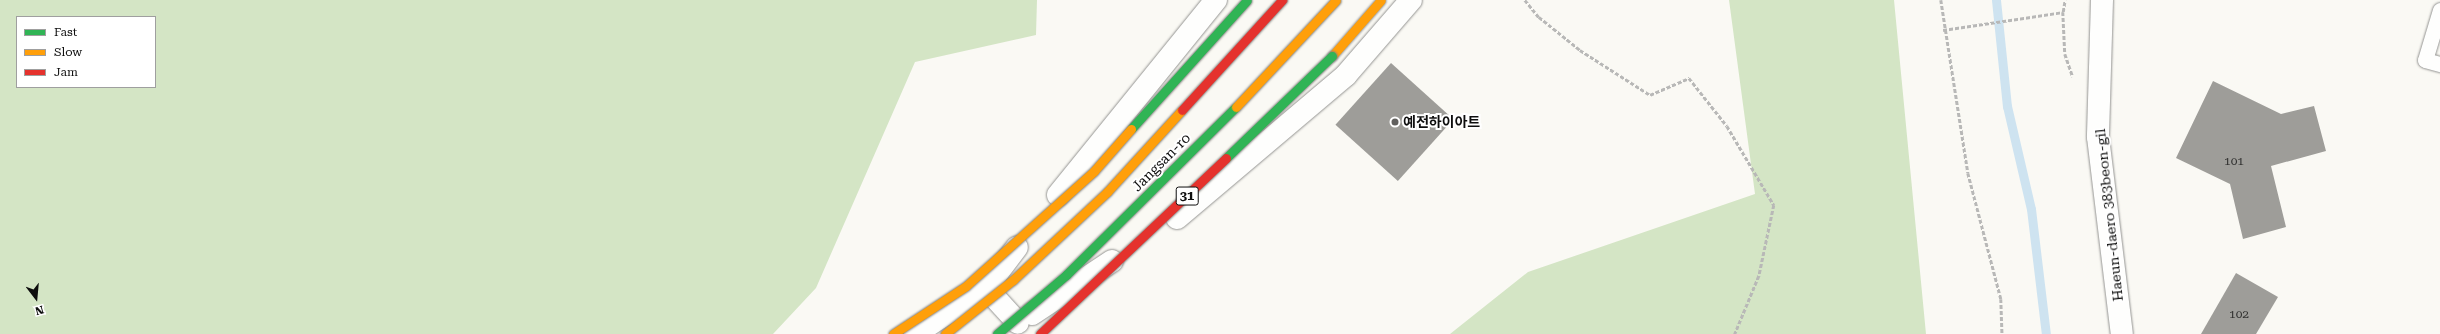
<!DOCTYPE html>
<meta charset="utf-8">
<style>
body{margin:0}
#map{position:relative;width:2440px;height:334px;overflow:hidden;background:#faf9f4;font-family:"Roboto Serif","Noto Sans KR",serif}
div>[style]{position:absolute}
.forest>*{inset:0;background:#d4e5c5}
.stream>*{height:9px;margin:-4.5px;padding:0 4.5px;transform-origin:4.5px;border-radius:4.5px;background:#cee3f0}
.building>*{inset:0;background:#9e9d99;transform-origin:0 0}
.path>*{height:2.5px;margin-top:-1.25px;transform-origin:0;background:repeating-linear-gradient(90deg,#b8b8b7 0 4px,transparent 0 6px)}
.roads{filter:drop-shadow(0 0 1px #949492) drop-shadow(0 0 1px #949492)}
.lane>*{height:15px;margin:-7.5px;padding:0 7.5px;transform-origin:7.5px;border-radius:7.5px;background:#fefefd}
.street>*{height:22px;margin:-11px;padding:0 11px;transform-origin:11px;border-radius:11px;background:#fefefd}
.slow>*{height:9px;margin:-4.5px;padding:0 4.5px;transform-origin:4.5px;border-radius:4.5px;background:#ff9f0a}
.bridges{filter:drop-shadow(0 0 1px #82817f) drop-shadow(0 0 1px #82817f)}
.fast-bridge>*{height:9px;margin:-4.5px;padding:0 4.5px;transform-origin:4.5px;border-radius:4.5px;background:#30b455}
.slow-bridge>*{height:9px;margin:-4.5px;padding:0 4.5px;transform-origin:4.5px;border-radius:4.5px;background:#ff9f0a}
.jam-bridge>*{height:9px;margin:-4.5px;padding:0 4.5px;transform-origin:4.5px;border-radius:4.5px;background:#e5322d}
.dots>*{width:11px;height:11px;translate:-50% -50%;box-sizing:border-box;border:2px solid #fff;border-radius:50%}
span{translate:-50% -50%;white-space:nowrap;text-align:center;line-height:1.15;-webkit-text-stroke:4px #fff;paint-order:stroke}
.number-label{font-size:12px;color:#323231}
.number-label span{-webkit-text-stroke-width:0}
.shield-label span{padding:1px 3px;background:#fff;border:1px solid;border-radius:3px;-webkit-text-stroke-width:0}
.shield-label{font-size:13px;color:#0e0e0e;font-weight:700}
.poi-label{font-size:14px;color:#0e0e0e;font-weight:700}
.left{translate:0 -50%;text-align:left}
.street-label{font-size:14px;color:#0e0e0e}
.legend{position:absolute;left:16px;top:16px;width:140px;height:72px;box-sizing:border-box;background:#fff;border:1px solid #9f9f9f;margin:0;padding:5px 7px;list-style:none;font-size:12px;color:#0e0e0e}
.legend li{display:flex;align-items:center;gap:8px;height:20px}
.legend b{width:20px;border:1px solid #9f9f9f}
.north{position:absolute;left:16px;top:278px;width:40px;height:40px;-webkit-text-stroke:3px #fff;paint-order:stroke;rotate:164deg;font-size:11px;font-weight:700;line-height:16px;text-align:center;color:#0e0e0e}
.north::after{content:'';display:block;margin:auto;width:14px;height:18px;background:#0e0e0e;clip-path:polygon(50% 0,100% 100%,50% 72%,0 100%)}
</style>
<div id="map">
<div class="forest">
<i style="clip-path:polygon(evenodd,0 0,1037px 0,1036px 35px,915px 62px,816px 288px,773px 334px,0 334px,0 0,17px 17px,155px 17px,155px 87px,17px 87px,17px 17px)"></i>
<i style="clip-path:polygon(1729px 0,1894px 0,1926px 334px,1450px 334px,1528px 272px,1755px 194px)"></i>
</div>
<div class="stream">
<i style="left:1996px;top:0;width:107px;rotate:84.1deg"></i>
<i style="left:2007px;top:106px;width:106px;rotate:76.9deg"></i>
<i style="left:2031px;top:209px;width:126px;rotate:83.2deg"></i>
</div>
<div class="building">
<i style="left:1391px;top:63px;width:84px;height:83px;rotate:42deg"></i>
<i style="clip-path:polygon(2213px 81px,2281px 114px,2314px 106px,2326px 151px,2271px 166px,2286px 227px,2243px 239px,2230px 184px,2176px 158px)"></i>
<i style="clip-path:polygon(2236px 273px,2278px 297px,2256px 334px,2201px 334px)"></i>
</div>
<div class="path">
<i style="left:1525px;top:0;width:22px;rotate:51deg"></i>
<i style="left:1539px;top:17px;width:53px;rotate:38.8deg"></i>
<i style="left:1580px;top:50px;width:83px;rotate:32.7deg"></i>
<i style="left:1650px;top:95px;width:43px;rotate:-23.6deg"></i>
<i style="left:1689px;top:78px;width:61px;rotate:51.6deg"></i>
<i style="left:1727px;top:126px;width:92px;rotate:59.3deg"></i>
<i style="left:1774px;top:205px;width:73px;rotate:101.9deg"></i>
<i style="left:1759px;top:276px;width:63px;rotate:112.5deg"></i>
<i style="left:1941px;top:0;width:175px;rotate:81.1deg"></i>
<i style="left:1968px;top:173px;width:130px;rotate:75.3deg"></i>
<i style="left:2001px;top:299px;width:35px;rotate:88deg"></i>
<i style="left:2063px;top:12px;width:42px;rotate:87.3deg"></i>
<i style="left:2065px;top:54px;width:24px;rotate:71deg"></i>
<i style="left:1943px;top:30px;width:121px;rotate:-8.5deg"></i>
<i style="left:2063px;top:12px;width:12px;rotate:-81deg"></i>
</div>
<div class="roads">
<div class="lane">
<i style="left:2440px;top:10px;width:52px;rotate:106.7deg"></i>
<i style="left:2425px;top:60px;width:16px;rotate:15deg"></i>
</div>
<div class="street">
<i style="left:2102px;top:0;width:137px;rotate:91.7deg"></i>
<i style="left:2098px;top:137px;width:198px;rotate:83.1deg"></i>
<i style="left:1058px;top:195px;width:251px;rotate:-51deg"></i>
<i style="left:1177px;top:218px;width:221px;rotate:-40.2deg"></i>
<i style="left:1346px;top:75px;width:99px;rotate:-49.1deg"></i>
<i style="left:986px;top:288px;width:47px;rotate:47.6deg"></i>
<i style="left:1032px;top:314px;width:96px;rotate:-33.5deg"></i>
<i style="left:915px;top:334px;width:85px;rotate:-32.9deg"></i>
<i style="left:986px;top:288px;width:51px;rotate:-52.9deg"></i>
</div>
<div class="slow">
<i style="left:1332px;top:56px;width:74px;rotate:-48.8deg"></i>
</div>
</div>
<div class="bridges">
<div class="fast-bridge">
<i style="left:1131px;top:129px;width:173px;rotate:-48deg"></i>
<i style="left:1226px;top:158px;width:147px;rotate:-43.9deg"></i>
<i style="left:997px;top:334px;width:91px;rotate:-40.5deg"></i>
<i style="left:1066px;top:275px;width:239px;rotate:-44.7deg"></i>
</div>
<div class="slow-bridge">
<i style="left:1236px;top:107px;width:146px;rotate:-46.9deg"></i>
<i style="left:893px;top:334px;width:87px;rotate:-33.3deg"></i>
<i style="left:966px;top:286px;width:172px;rotate:-41.9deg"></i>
<i style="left:1094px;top:171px;width:56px;rotate:-48.6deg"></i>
<i style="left:945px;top:334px;width:87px;rotate:-38.5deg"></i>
<i style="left:1013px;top:280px;width:129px;rotate:-43.1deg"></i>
<i style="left:1107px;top:192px;width:111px;rotate:-47.6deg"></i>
</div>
<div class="jam-bridge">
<i style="left:1182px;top:110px;width:149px;rotate:-47.7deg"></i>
<i style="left:1040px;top:334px;width:256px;rotate:-43.4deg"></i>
</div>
</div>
<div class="dots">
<i style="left:1395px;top:122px;background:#61605e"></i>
</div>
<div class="number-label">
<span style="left:2234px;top:162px">101</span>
<span style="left:2239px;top:315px">102</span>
</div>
<div class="shield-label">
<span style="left:1187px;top:196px">31</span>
</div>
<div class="poi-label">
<span class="left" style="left:1403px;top:122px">예전하이아트</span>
</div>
<div class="street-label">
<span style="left:1161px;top:162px;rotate:-45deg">Jangsan-ro</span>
<span style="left:2109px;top:215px;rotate:-96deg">Haeun-daero 383beon-gil</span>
</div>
<ul class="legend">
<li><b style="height:5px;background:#30b455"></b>Fast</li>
<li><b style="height:5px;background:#ff9f0a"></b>Slow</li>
<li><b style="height:5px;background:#e5322d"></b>Jam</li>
</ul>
<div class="north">N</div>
</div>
